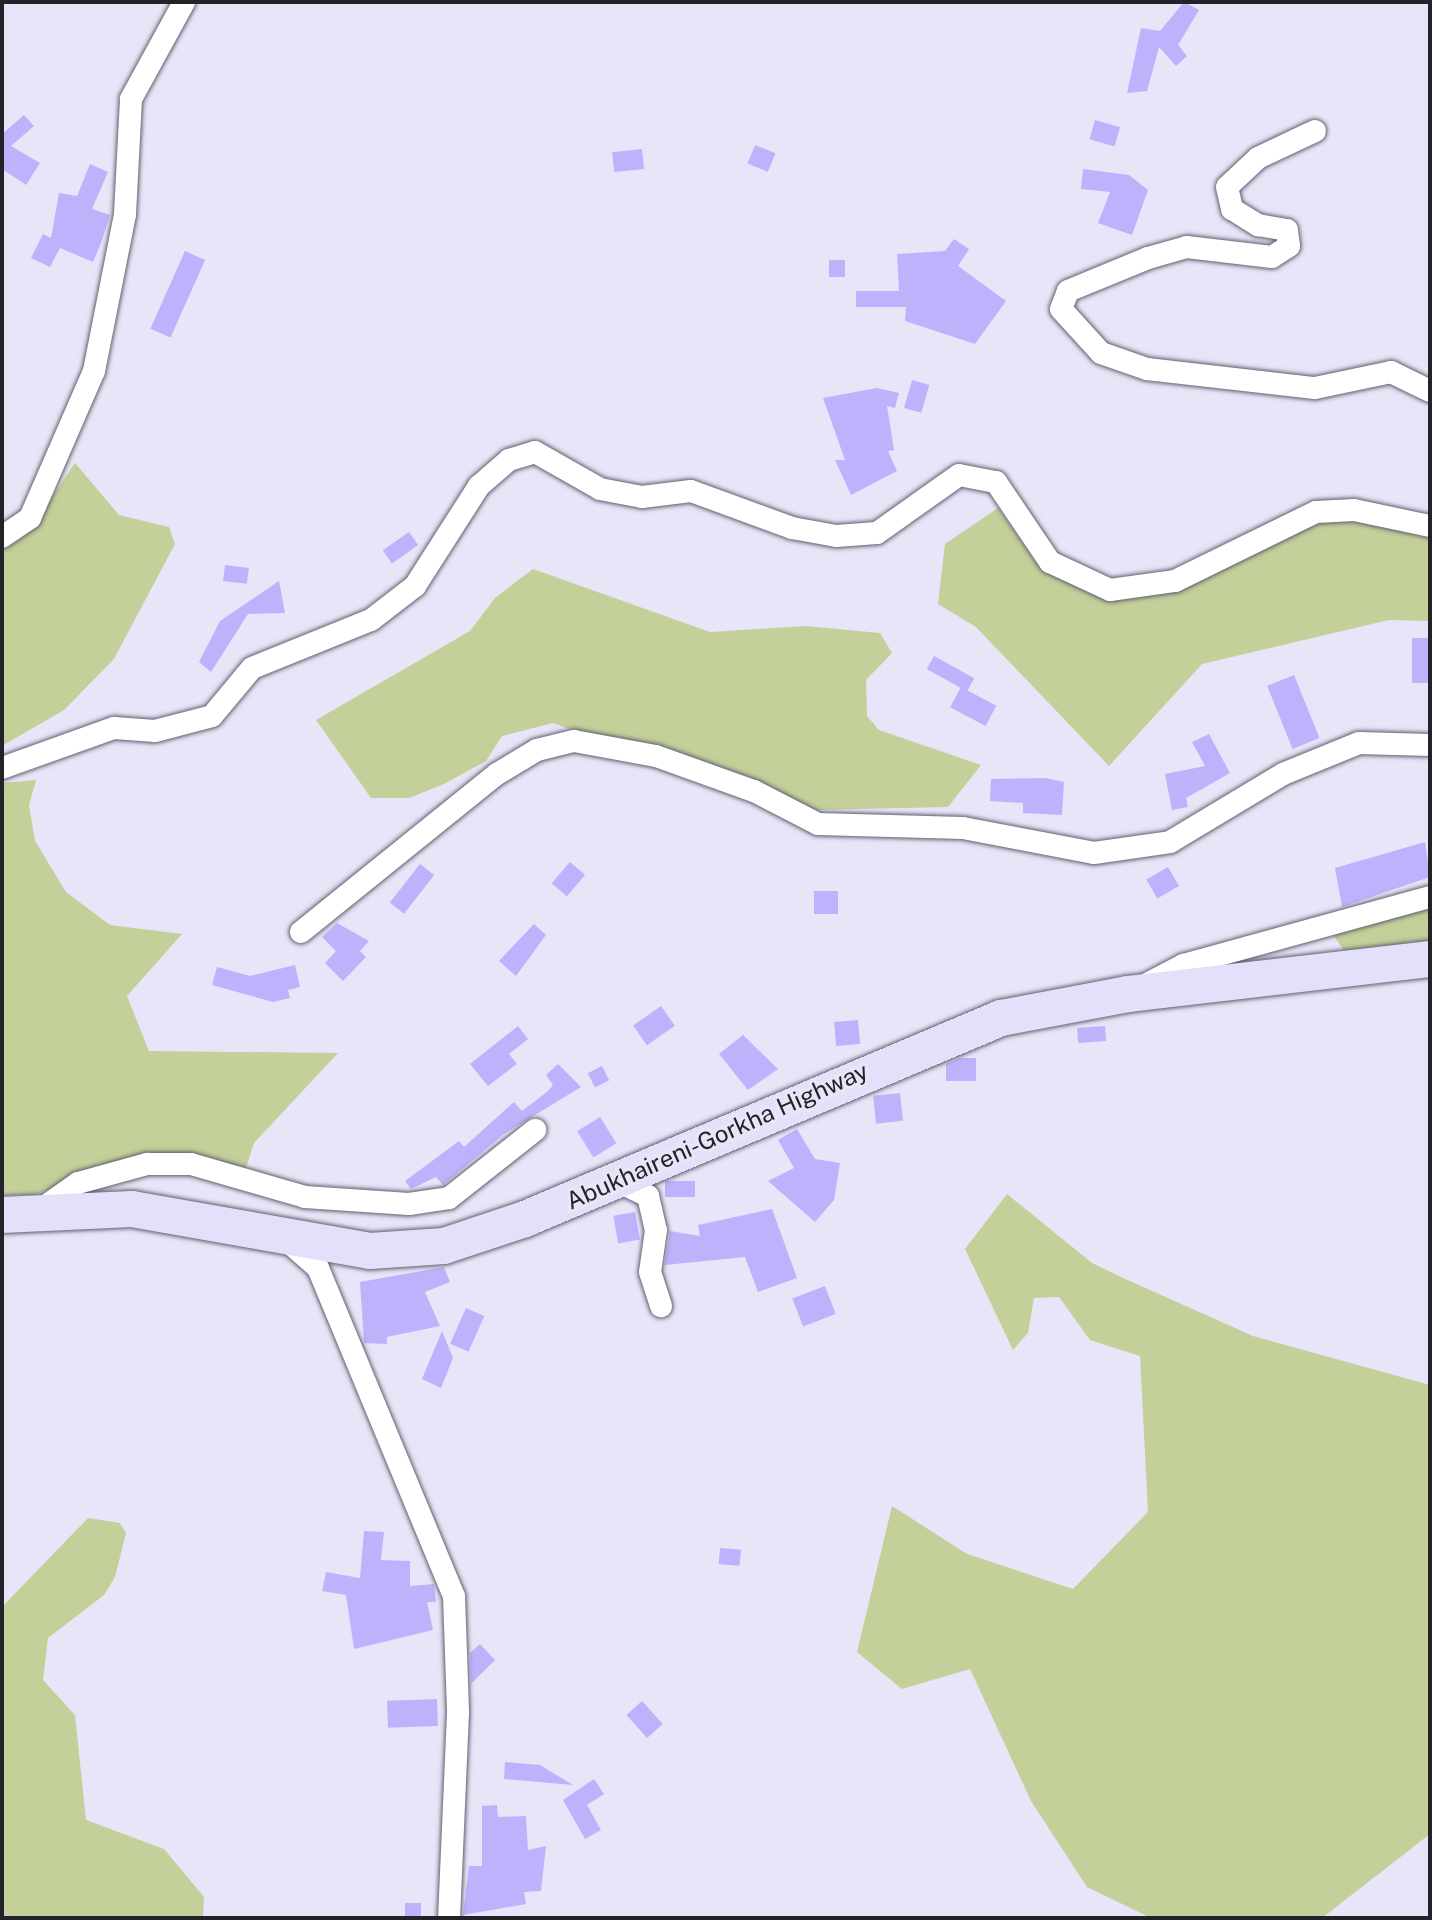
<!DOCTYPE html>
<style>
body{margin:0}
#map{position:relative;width:1432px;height:1920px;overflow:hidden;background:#e8e5f8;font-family:"Public Sans",sans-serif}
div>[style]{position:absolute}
.green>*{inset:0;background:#c3d099}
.building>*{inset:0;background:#beb2fc;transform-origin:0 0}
.roads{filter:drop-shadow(0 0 2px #626070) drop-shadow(0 0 2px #626070)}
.minor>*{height:22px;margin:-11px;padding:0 11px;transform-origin:11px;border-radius:11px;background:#fff}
.primary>*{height:36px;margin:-18px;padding:0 18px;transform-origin:18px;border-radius:18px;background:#e3e0fa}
span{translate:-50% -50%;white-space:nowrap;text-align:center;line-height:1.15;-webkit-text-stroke:7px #e8e5f8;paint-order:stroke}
.street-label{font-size:24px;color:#232228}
.frame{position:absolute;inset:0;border:4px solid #232228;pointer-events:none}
</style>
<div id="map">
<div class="green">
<i style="clip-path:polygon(75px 463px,119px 515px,169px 527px,175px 544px,114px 659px,64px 710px,2px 746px,2px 550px,28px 533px)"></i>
<i style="clip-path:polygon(998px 508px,1040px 568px,1089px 589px,1146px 589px,1322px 523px,1372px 521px,1430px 539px,1430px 621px,1389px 620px,1202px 664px,1109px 766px,976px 627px,938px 604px,945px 544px)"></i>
<i style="clip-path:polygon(533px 569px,710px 632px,805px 626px,880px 633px,892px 653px,866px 680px,867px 716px,879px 730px,981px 765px,948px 807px,810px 810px,618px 737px,591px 737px,553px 723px,502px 736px,486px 761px,444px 784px,409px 798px,371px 798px,316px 720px,470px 631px,495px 598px)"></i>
<i style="clip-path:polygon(36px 780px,29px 805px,35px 841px,66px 892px,110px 925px,182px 934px,127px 996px,149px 1051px,338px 1053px,254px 1143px,246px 1168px,150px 1153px,34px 1195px,2px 1195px,2px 783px)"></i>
<i style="clip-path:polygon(1430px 908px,1430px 951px,1357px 969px,1331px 932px)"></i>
<i style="clip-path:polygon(1007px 1194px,1092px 1263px,1123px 1278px,1253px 1336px,1430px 1385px,1430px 1834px,1322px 1918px,1151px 1918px,1087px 1887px,1031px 1801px,970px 1669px,902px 1689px,857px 1652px,892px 1506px,967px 1554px,1073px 1589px,1148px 1512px,1140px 1356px,1090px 1340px,1059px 1297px,1034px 1298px,1028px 1333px,1013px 1350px,965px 1249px)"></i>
<i style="clip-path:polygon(88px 1518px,120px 1523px,126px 1533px,115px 1577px,104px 1595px,48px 1638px,43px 1680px,75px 1715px,86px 1820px,164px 1849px,204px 1897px,203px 1918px,2px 1918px,2px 1607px)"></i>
</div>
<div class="building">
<i style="clip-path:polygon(1184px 2px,1199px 10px,1178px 45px,1187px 56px,1176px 66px,1159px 47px,1147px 91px,1127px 93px,1141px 28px,1160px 31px)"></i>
<i style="clip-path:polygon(24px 115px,34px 126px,11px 146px,40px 163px,26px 185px,2px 169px,2px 134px)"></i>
<i style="left:1095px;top:120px;width:26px;height:20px;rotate:16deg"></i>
<i style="left:755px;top:145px;width:22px;height:20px;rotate:22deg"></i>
<i style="left:642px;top:149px;width:20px;height:30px;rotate:84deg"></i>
<i style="clip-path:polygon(90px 164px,108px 172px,92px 209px,110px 215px,101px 243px,93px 262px,60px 248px,50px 267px,31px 258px,43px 234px,51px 238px,59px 193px,77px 196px)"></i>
<i style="clip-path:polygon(1083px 169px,1129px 175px,1148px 190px,1132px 235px,1098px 223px,1110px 192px,1081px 189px)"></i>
<i style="clip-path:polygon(954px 239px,969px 249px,958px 266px,1006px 301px,975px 344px,905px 321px,906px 307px,856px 307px,856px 291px,899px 291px,897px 254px,945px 251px)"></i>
<i style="left:185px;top:251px;width:22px;height:85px;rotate:24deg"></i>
<i style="left:829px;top:260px;width:16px;height:17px"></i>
<i style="left:912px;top:380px;width:18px;height:29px;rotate:16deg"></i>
<i style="clip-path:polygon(877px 388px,899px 393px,895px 408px,887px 406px,894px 450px,888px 451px,897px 471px,851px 495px,835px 460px,845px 460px,823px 398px)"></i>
<i style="left:409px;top:532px;width:16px;height:32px;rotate:55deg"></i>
<i style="left:225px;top:565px;width:24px;height:16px;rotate:7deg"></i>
<i style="clip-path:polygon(279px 581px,285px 613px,248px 614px,211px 672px,199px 662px,220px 621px)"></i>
<i style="left:1430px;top:638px;width:45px;height:18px;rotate:90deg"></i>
<i style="left:934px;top:656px;width:46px;height:15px;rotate:29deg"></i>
<i style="left:1294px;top:675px;width:68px;height:29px;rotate:68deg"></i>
<i style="left:961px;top:687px;width:40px;height:23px;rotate:28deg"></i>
<i style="clip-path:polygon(1209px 734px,1230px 773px,1186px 798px,1188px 807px,1172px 810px,1165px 774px,1205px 766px,1192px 742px)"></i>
<i style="clip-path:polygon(1045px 778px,1064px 782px,1062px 815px,1023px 813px,1023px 803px,990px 801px,991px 779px)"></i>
<i style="clip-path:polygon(1425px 842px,1430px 877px,1342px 907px,1335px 868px)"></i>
<i style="left:570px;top:862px;width:20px;height:28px;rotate:41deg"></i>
<i style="left:420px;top:864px;width:18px;height:49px;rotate:38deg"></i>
<i style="left:1168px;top:867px;width:22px;height:25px;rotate:60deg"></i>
<i style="left:814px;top:891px;width:24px;height:23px"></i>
<i style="clip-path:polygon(337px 923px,369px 941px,360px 951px,366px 957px,343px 981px,325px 963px,336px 951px,322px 937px)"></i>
<i style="clip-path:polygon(534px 924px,546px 935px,516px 976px,499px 961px)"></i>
<i style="clip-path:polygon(295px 965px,300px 987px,288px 990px,290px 998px,273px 1002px,212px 985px,217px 967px,250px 976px)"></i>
<i style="left:661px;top:1006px;width:24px;height:34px;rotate:55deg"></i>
<i style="left:858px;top:1020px;width:24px;height:24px;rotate:85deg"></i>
<i style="clip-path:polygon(518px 1026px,528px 1039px,509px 1054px,517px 1064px,488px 1086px,470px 1064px)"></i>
<i style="left:1105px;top:1026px;width:15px;height:28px;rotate:86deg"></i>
<i style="clip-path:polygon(743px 1035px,778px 1069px,748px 1090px,719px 1054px)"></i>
<i style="clip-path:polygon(960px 1058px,976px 1058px,976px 1081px,946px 1081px,946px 1064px)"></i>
<i style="clip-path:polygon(558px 1064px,581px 1087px,504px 1134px,443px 1185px,436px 1177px,411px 1189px,405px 1181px,459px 1141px,464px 1147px,514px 1102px,522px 1111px,548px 1091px,553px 1085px,546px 1075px)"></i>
<i style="left:602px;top:1066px;width:16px;height:16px;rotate:63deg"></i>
<i style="left:900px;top:1093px;width:28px;height:27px;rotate:84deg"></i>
<i style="left:600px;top:1117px;width:31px;height:27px;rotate:58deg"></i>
<i style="clip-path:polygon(797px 1129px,815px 1159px,840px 1163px,834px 1200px,815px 1222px,768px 1181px,794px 1168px,778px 1140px)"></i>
<i style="left:695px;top:1181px;width:16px;height:30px;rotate:90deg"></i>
<i style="clip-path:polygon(772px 1209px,797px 1278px,758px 1292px,745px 1257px,665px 1265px,670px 1231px,700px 1236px,698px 1225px)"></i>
<i style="left:635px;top:1212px;width:28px;height:22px;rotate:80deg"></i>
<i style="clip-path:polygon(444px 1267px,450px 1282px,425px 1292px,440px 1326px,387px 1337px,387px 1344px,364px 1343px,360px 1282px)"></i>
<i style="left:825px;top:1286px;width:30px;height:35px;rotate:69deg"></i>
<i style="left:466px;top:1308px;width:20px;height:39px;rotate:24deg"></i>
<i style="clip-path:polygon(442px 1331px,453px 1358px,441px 1388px,422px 1379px)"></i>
<i style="clip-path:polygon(364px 1531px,384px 1532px,381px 1560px,410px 1561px,410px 1586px,434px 1584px,436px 1602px,427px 1602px,433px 1630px,354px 1649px,346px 1595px,322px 1591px,326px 1572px,360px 1578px)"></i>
<i style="left:720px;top:1548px;width:21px;height:16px;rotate:5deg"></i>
<i style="clip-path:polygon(480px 1644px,495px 1660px,471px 1684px,470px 1653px)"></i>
<i style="left:437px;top:1699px;width:27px;height:50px;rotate:88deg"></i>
<i style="left:642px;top:1701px;width:31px;height:21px;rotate:48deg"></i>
<i style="clip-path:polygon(505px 1762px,540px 1765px,573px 1785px,504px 1779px)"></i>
<i style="clip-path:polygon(594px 1779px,604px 1794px,587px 1805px,601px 1830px,585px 1839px,563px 1800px)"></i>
<i style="clip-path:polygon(497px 1805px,498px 1817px,526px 1816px,528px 1850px,546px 1846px,541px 1891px,524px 1892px,526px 1904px,463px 1915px,469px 1866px,482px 1866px,482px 1806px)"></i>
<i style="left:405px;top:1903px;width:16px;height:15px"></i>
</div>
<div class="roads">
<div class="minor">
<i style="left:1315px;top:131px;width:63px;rotate:154.7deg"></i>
<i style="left:1258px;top:158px;width:42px;rotate:136.9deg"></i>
<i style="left:1227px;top:187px;width:23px;rotate:77deg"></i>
<i style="left:1232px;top:209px;width:31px;rotate:32deg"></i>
<i style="left:1258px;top:225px;width:29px;rotate:10deg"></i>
<i style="left:1287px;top:230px;width:16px;rotate:83deg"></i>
<i style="left:1289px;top:246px;width:20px;rotate:147deg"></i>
<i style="left:1272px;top:257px;width:86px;rotate:-173.3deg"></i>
<i style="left:1187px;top:247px;width:41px;rotate:164.2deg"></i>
<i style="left:1148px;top:258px;width:87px;rotate:157.6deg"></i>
<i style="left:1068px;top:291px;width:19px;rotate:111deg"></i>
<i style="left:1061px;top:309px;width:59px;rotate:47.7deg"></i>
<i style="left:1101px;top:353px;width:49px;rotate:19.2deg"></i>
<i style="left:1147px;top:369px;width:169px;rotate:6.5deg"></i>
<i style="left:1315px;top:388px;width:78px;rotate:-11.9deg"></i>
<i style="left:1391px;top:372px;width:43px;rotate:26deg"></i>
<i style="left:2px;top:537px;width:34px;rotate:-34deg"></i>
<i style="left:30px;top:518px;width:160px;rotate:-66.5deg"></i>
<i style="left:94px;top:371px;width:160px;rotate:-78.8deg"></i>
<i style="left:125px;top:214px;width:115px;rotate:-87deg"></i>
<i style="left:131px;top:99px;width:111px;rotate:-61.3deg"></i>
<i style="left:2px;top:768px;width:119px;rotate:-19.7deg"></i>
<i style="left:114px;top:728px;width:41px;rotate:4.2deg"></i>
<i style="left:155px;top:731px;width:59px;rotate:-14.7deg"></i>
<i style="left:212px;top:716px;width:62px;rotate:-50.2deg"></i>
<i style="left:252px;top:668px;width:128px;rotate:-22deg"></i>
<i style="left:371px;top:620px;width:56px;rotate:-37.7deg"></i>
<i style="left:415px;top:586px;width:119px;rotate:-57.4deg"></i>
<i style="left:479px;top:486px;width:40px;rotate:-41deg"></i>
<i style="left:509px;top:460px;width:27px;rotate:-17deg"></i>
<i style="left:535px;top:452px;width:75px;rotate:29.6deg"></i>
<i style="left:600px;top:489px;width:43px;rotate:10.8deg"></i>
<i style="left:642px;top:497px;width:49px;rotate:-7deg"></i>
<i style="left:691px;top:491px;width:108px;rotate:20.1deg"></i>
<i style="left:792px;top:528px;width:45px;rotate:10.3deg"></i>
<i style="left:836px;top:536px;width:41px;rotate:-4.2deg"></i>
<i style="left:877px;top:533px;width:100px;rotate:-35.3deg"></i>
<i style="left:959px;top:475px;width:38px;rotate:11deg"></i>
<i style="left:996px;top:482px;width:97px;rotate:56deg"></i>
<i style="left:1050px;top:562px;width:66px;rotate:25deg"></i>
<i style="left:1110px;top:590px;width:66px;rotate:-7.9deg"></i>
<i style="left:1175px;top:581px;width:157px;rotate:-26.1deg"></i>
<i style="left:1316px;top:512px;width:38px;rotate:-3deg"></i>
<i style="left:1354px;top:510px;width:78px;rotate:11.9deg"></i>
<i style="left:301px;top:932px;width:252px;rotate:-38.9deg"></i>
<i style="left:497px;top:774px;width:47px;rotate:-31deg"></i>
<i style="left:537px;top:750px;width:38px;rotate:-14deg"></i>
<i style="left:574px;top:741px;width:83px;rotate:10.4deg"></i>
<i style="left:656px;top:756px;width:104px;rotate:19.7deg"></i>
<i style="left:754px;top:791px;width:72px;rotate:27.3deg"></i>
<i style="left:818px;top:824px;width:145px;rotate:1.6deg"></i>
<i style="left:963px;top:828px;width:133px;rotate:10.8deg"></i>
<i style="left:1094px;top:853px;width:77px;rotate:-8.2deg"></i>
<i style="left:1170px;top:842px;width:132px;rotate:-31deg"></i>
<i style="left:1283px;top:774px;width:82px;rotate:-22.2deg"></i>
<i style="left:1359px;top:743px;width:71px;rotate:1.6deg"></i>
<i style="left:1147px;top:984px;width:41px;rotate:-27.8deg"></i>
<i style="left:1183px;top:965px;width:256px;rotate:-15.4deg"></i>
<i style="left:615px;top:1180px;width:37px;rotate:26deg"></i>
<i style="left:648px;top:1196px;width:35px;rotate:77deg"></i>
<i style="left:656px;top:1230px;width:42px;rotate:98.1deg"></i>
<i style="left:650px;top:1272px;width:36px;rotate:72deg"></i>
<i style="left:37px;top:1212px;width:50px;rotate:-35.3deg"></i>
<i style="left:78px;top:1183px;width:72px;rotate:-15.4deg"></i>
<i style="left:147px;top:1164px;width:44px"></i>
<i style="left:191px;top:1164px;width:119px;rotate:16.1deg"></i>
<i style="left:305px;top:1197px;width:104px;rotate:3.9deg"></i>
<i style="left:409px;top:1204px;width:40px;rotate:-8.5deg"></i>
<i style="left:449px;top:1198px;width:110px;rotate:-38.3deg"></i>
<i style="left:284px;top:1238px;width:45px;rotate:41.4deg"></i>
<i style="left:318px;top:1268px;width:355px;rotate:67.5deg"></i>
<i style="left:454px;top:1596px;width:117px;rotate:88deg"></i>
<i style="left:458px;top:1713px;width:205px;rotate:92.5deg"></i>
</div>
<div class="primary">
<i style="left:2px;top:1215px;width:130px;rotate:-2.6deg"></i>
<i style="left:132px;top:1209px;width:242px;rotate:10deg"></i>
<i style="left:370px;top:1251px;width:74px;rotate:-3.9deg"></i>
<i style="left:444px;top:1246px;width:85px;rotate:-18.4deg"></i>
<i style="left:525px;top:1219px;width:517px;rotate:-22.89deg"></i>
<i style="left:1001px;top:1018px;width:129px;rotate:-10.7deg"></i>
<i style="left:1128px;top:994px;width:304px;rotate:-6.6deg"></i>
</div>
</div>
<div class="street-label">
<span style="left:717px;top:1136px;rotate:-24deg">Abukhaireni-Gorkha Highway</span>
</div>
<div class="frame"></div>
</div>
